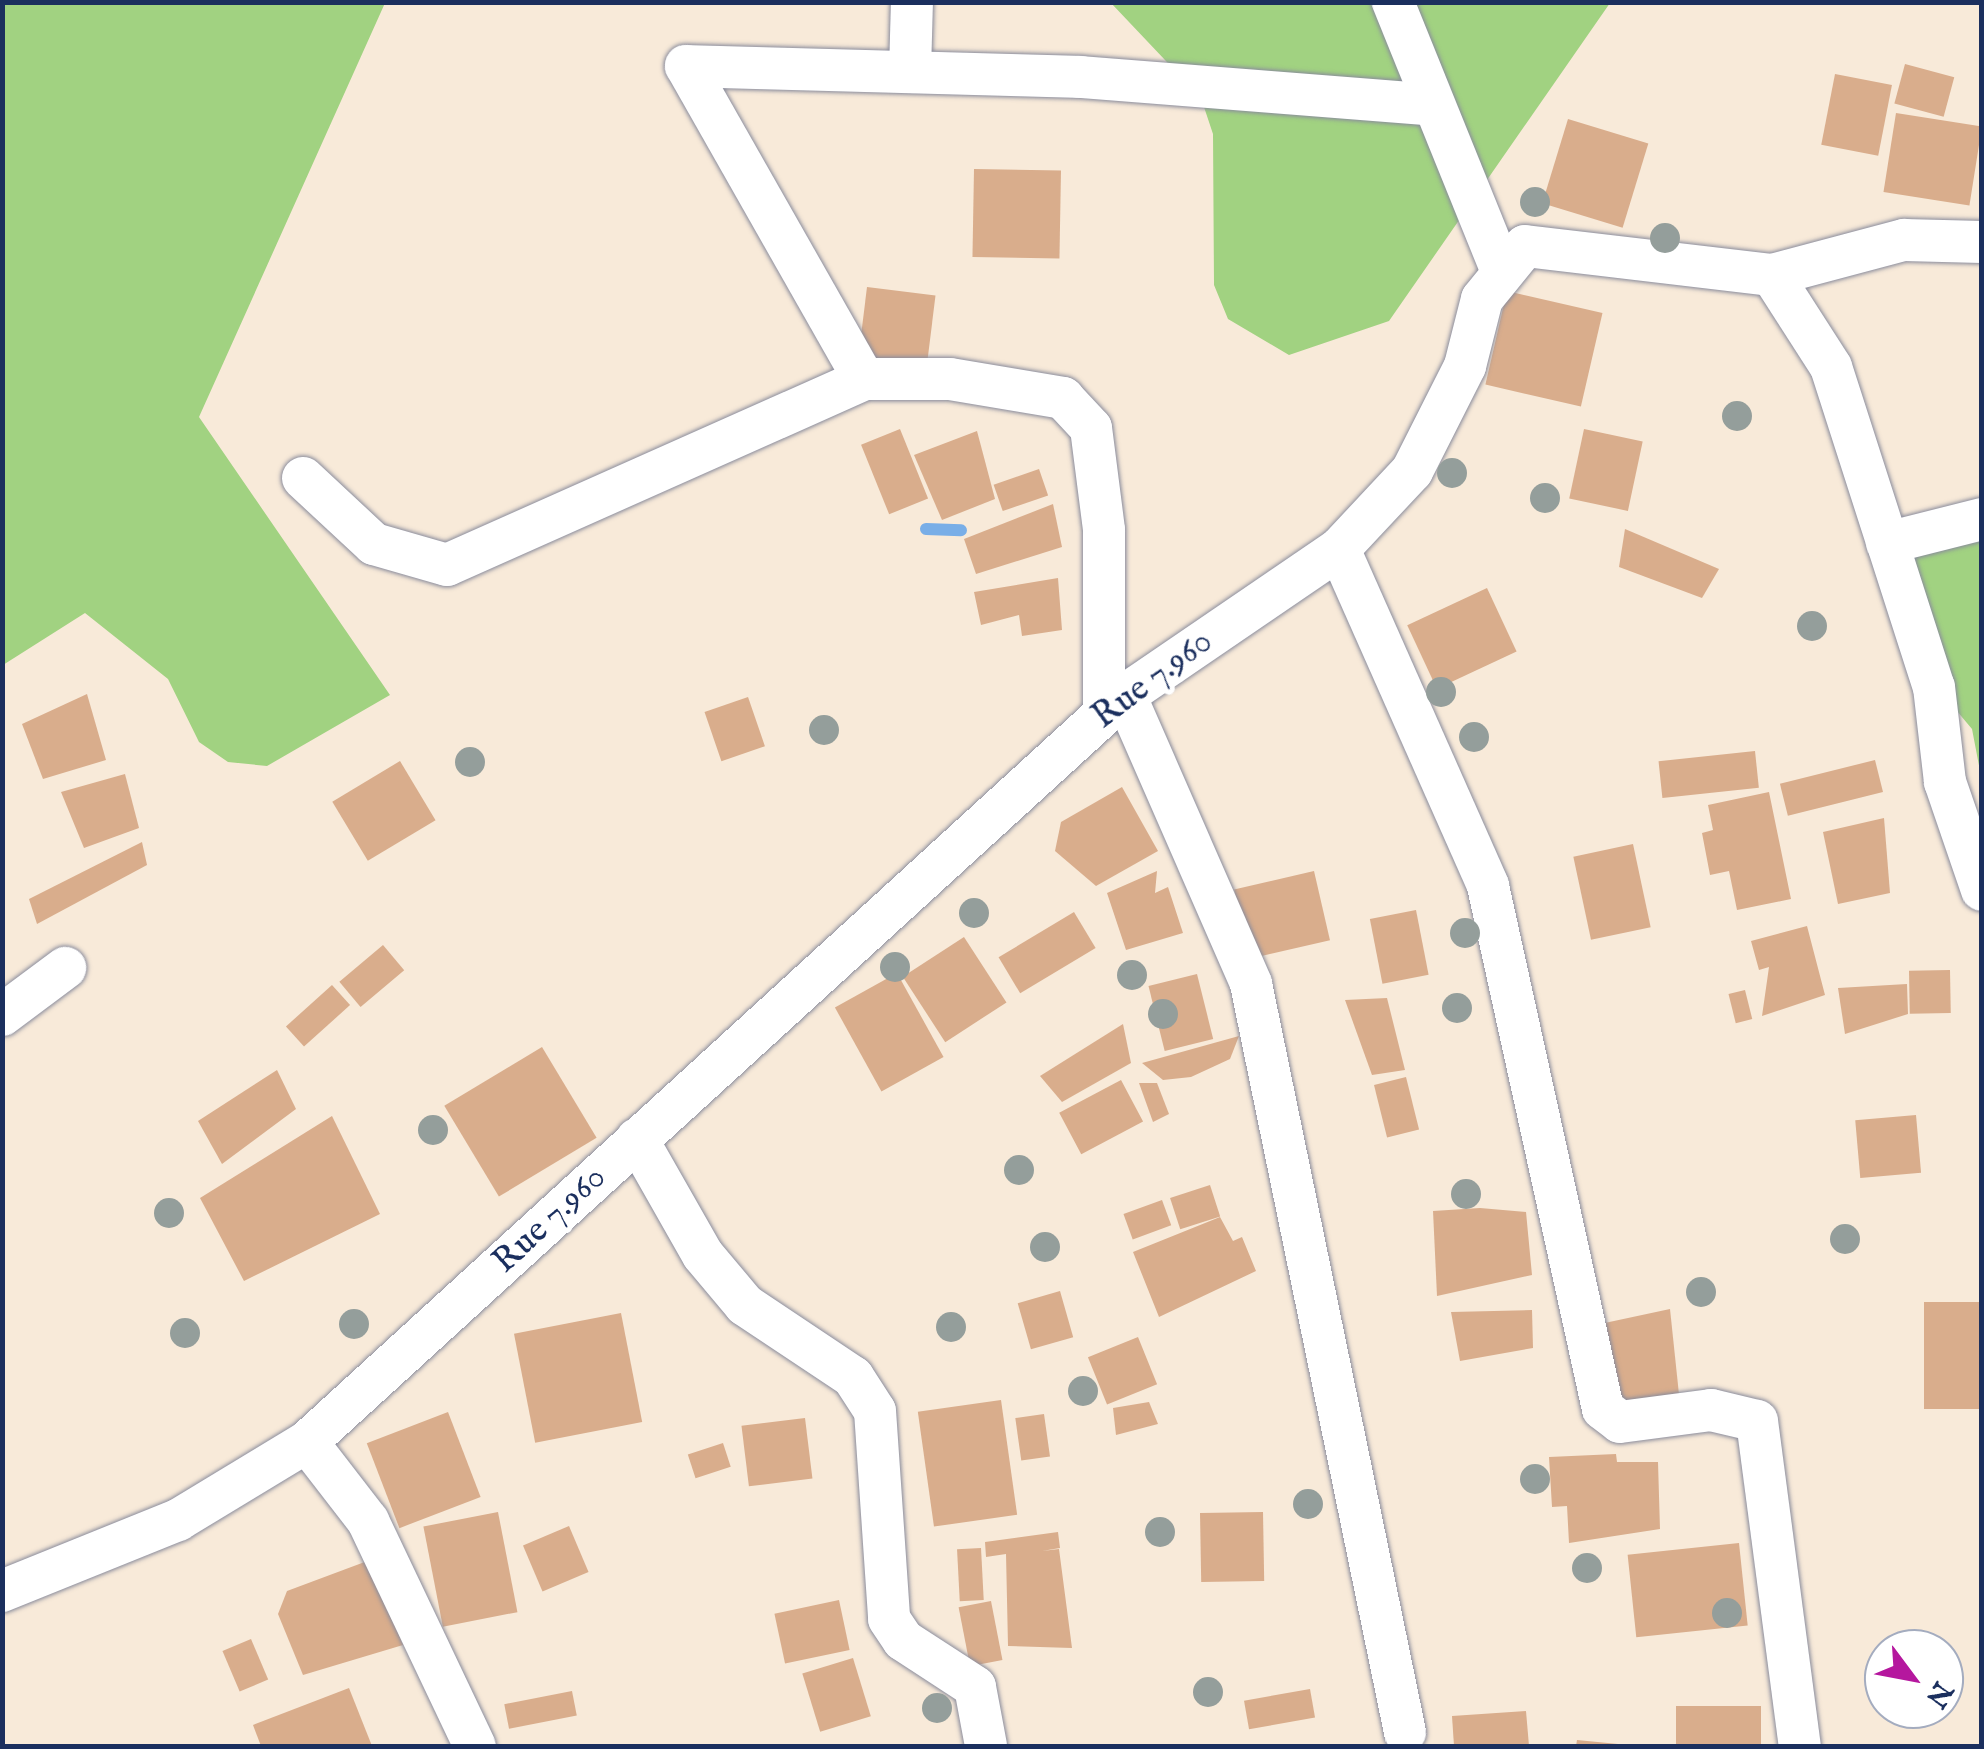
<!DOCTYPE html>
<style>
body{margin:0}
#map{position:relative;width:1984px;height:1749px;overflow:hidden;background:#f8ead9;font-family:"IM FELL English",serif}
div>[style]{position:absolute}
.green>*{inset:0;background:#a1d281}
.stream>*{height:12px;margin:-6px;padding:0 6px;transform-origin:6px;border-radius:6px;background:#79aee7}
.building>*{inset:0;background:#d9ad8c;transform-origin:0 0}
.roads{filter:drop-shadow(0 0 2px #8a8c9c) drop-shadow(0 0 2px #8a8c9c)}
.minor>*{height:42px;margin:-21px;padding:0 21px;transform-origin:21px;border-radius:21px;background:#fff}
.trees>*{width:30px;height:30px;margin:-15px;border-radius:50%;background:#949e9b}
span{translate:-50% -50%;white-space:nowrap;text-align:center;line-height:1.15;-webkit-text-stroke:10px #fff;paint-order:stroke}
.street-label{font-size:35px;color:#1b2f5e}
.frame{position:absolute;inset:0;border:5px solid #1b2f5e;pointer-events:none}
.north{position:absolute;left:1864px;top:1629px;width:100px;height:100px;box-sizing:border-box;background:#fff;border:2px solid #a4acbf;border-radius:50%;rotate:122deg;font-size:28px;font-weight:700;line-height:40px;text-align:center;color:#1b2f5e}
.north::after{content:'';display:block;margin:auto;width:35px;height:45px;background:#b5179e;clip-path:polygon(50% 0,100% 100%,50% 72%,0 100%)}
</style>
<div id="map">
<div class="green">
<i style="clip-path:polygon(3px 2px,385px 3px,199px 417px,390px 695px,267px 766px,228px 762px,199px 742px,168px 679px,85px 613px,3px 665px)"></i>
<i style="clip-path:polygon(1111px 3px,1610px 3px,1389px 321px,1289px 355px,1228px 319px,1214px 285px,1213px 134px,1201px 98px)"></i>
<i style="clip-path:polygon(1981px 533px,1981px 776px,1972px 729px,1935px 685px,1885px 548px)"></i>
</div>
<div class="stream">
<i style="left:926px;top:529px;width:35px;rotate:2deg"></i>
</div>
<div class="building">
<i style="left:1905px;top:64px;width:51px;height:41px;rotate:15deg"></i>
<i style="left:1835px;top:74px;width:58px;height:72px;rotate:11deg"></i>
<i style="left:1896px;top:113px;width:87px;height:80px;rotate:9deg"></i>
<i style="left:1568px;top:119px;width:84px;height:88px;rotate:17deg"></i>
<i style="left:974px;top:169px;width:87px;height:88px;rotate:1deg"></i>
<i style="left:867px;top:287px;width:69px;height:74px;rotate:7deg"></i>
<i style="left:1507px;top:291px;width:98px;height:96px;rotate:13deg"></i>
<i style="left:900px;top:429px;width:75px;height:42px;rotate:68deg"></i>
<i style="left:1584px;top:429px;width:60px;height:71px;rotate:12deg"></i>
<i style="clip-path:polygon(977px 431px,995px 499px,942px 520px,914px 455px)"></i>
<i style="left:1039px;top:469px;width:28px;height:48px;rotate:71deg"></i>
<i style="clip-path:polygon(1053px 504px,1062px 547px,976px 574px,964px 539px)"></i>
<i style="clip-path:polygon(1625px 529px,1719px 569px,1702px 598px,1619px 567px)"></i>
<i style="clip-path:polygon(1058px 578px,1062px 630px,1022px 636px,1019px 615px,981px 625px,974px 592px)"></i>
<i style="left:1487px;top:588px;width:70px;height:88px;rotate:65deg"></i>
<i style="clip-path:polygon(87px 694px,106px 760px,43px 779px,22px 724px)"></i>
<i style="left:748px;top:697px;width:52px;height:46px;rotate:71deg"></i>
<i style="left:1755px;top:751px;width:37px;height:97px;rotate:84deg"></i>
<i style="left:1875px;top:760px;width:33px;height:98px;rotate:76deg"></i>
<i style="left:400px;top:761px;width:69px;height:79px;rotate:59deg"></i>
<i style="clip-path:polygon(125px 774px,139px 828px,84px 848px,61px 792px)"></i>
<i style="clip-path:polygon(1122px 787px,1158px 851px,1096px 886px,1055px 851px,1061px 822px)"></i>
<i style="clip-path:polygon(1769px 792px,1791px 899px,1737px 910px,1729px 871px,1710px 875px,1702px 833px,1713px 830px,1708px 805px)"></i>
<i style="clip-path:polygon(1884px 818px,1890px 893px,1838px 904px,1823px 832px)"></i>
<i style="clip-path:polygon(142px 842px,147px 865px,37px 924px,29px 899px)"></i>
<i style="left:1633px;top:844px;width:85px;height:61px;rotate:78deg"></i>
<i style="clip-path:polygon(1157px 871px,1155px 893px,1168px 887px,1183px 933px,1126px 950px,1107px 893px)"></i>
<i style="left:1314px;top:871px;width:71px;height:82px;rotate:77deg"></i>
<i style="left:1416px;top:910px;width:66px;height:47px;rotate:79deg"></i>
<i style="left:1074px;top:912px;width:42px;height:88px;rotate:59deg"></i>
<i style="clip-path:polygon(1807px 926px,1825px 995px,1762px 1016px,1769px 967px,1759px 970px,1751px 941px)"></i>
<i style="left:964px;top:937px;width:78px;height:73px;rotate:57deg"></i>
<i style="left:383px;top:945px;width:33px;height:57px;rotate:50deg"></i>
<i style="left:1950px;top:970px;width:43px;height:41px;rotate:89deg"></i>
<i style="left:897px;top:973px;width:96px;height:71px;rotate:61deg"></i>
<i style="left:1197px;top:974px;width:67px;height:50px;rotate:76deg"></i>
<i style="clip-path:polygon(1907px 984px,1908px 1014px,1845px 1034px,1838px 988px)"></i>
<i style="left:332px;top:985px;width:27px;height:62px;rotate:48deg"></i>
<i style="left:1745px;top:990px;width:30px;height:17px;rotate:76deg"></i>
<i style="clip-path:polygon(1387px 998px,1405px 1070px,1372px 1075px,1345px 1000px)"></i>
<i style="clip-path:polygon(1123px 1024px,1131px 1063px,1062px 1102px,1040px 1076px)"></i>
<i style="clip-path:polygon(1239px 1036px,1230px 1059px,1191px 1077px,1163px 1080px,1142px 1063px)"></i>
<i style="left:542px;top:1047px;width:106px;height:114px;rotate:59deg"></i>
<i style="clip-path:polygon(277px 1070px,296px 1109px,222px 1164px,198px 1121px)"></i>
<i style="left:1406px;top:1077px;width:54px;height:33px;rotate:76deg"></i>
<i style="left:1121px;top:1080px;width:47px;height:70px;rotate:62deg"></i>
<i style="clip-path:polygon(1139px 1083px,1157px 1083px,1169px 1114px,1153px 1122px)"></i>
<i style="left:1916px;top:1115px;width:58px;height:61px;rotate:85deg"></i>
<i style="clip-path:polygon(332px 1116px,380px 1214px,244px 1281px,200px 1198px)"></i>
<i style="left:1210px;top:1185px;width:33px;height:42px;rotate:72deg"></i>
<i style="left:1162px;top:1200px;width:27px;height:41px;rotate:70deg"></i>
<i style="clip-path:polygon(1480px 1208px,1526px 1212px,1532px 1275px,1437px 1296px,1433px 1211px)"></i>
<i style="clip-path:polygon(1220px 1217px,1233px 1241px,1242px 1237px,1256px 1271px,1159px 1317px,1133px 1252px)"></i>
<i style="left:1060px;top:1291px;width:48px;height:44px;rotate:74deg"></i>
<i style="left:1982px;top:1302px;width:107px;height:58px;rotate:90deg"></i>
<i style="clip-path:polygon(1670px 1309px,1680px 1404px,1614px 1401px,1600px 1324px)"></i>
<i style="clip-path:polygon(1532px 1310px,1533px 1348px,1460px 1361px,1451px 1312px)"></i>
<i style="left:621px;top:1313px;width:111px;height:109px;rotate:79deg"></i>
<i style="left:1138px;top:1337px;width:51px;height:54px;rotate:68deg"></i>
<i style="left:1001px;top:1400px;width:116px;height:84px;rotate:82deg"></i>
<i style="clip-path:polygon(1149px 1402px,1158px 1424px,1116px 1435px,1113px 1408px)"></i>
<i style="left:448px;top:1412px;width:91px;height:87px;rotate:69deg"></i>
<i style="left:1044px;top:1414px;width:43px;height:29px;rotate:82deg"></i>
<i style="left:805px;top:1418px;width:61px;height:64px;rotate:83deg"></i>
<i style="left:723px;top:1443px;width:25px;height:37px;rotate:72deg"></i>
<i style="clip-path:polygon(1616px 1454px,1617px 1462px,1658px 1462px,1660px 1529px,1569px 1543px,1567px 1506px,1552px 1507px,1549px 1457px)"></i>
<i style="left:498px;top:1512px;width:102px;height:76px;rotate:79deg"></i>
<i style="left:1263px;top:1512px;width:69px;height:63px;rotate:89deg"></i>
<i style="left:569px;top:1526px;width:50px;height:50px;rotate:67deg"></i>
<i style="clip-path:polygon(1058px 1532px,1060px 1548px,1042px 1551px,1059px 1549px,1072px 1648px,1008px 1646px,1006px 1554px,986px 1557px,985px 1542px)"></i>
<i style="left:1739px;top:1543px;width:83px;height:112px;rotate:84deg"></i>
<i style="left:981px;top:1548px;width:52px;height:24px;rotate:87deg"></i>
<i style="clip-path:polygon(370px 1560px,403px 1645px,303px 1675px,278px 1614px,287px 1591px)"></i>
<i style="left:839px;top:1600px;width:51px;height:66px;rotate:78deg"></i>
<i style="left:991px;top:1601px;width:60px;height:33px;rotate:79deg"></i>
<i style="left:251px;top:1639px;width:44px;height:31px;rotate:67deg"></i>
<i style="left:853px;top:1658px;width:61px;height:53px;rotate:73deg"></i>
<i style="clip-path:polygon(349px 1688px,372px 1746px,261px 1746px,253px 1725px)"></i>
<i style="left:1310px;top:1689px;width:29px;height:67px;rotate:80deg"></i>
<i style="left:572px;top:1691px;width:25px;height:69px;rotate:79deg"></i>
<i style="left:1676px;top:1706px;width:85px;height:40px"></i>
<i style="clip-path:polygon(1526px 1711px,1529px 1746px,1454px 1746px,1452px 1716px)"></i>
<i style="clip-path:polygon(1577px 1740px,1618px 1744px,1618px 1746px,1576px 1746px)"></i>
</div>
<div class="roads">
<div class="minor">
<i style="left:1393px;top:2px;width:288px;rotate:68deg"></i>
<i style="left:686px;top:66px;width:395px;rotate:1.6deg"></i>
<i style="left:1081px;top:77px;width:353px;rotate:4.5deg"></i>
<i style="left:686px;top:66px;width:360px;rotate:60.4deg"></i>
<i style="left:910px;top:72px;width:70px;rotate:-88.4deg"></i>
<i style="left:1772px;top:275px;width:137px;rotate:-14.9deg"></i>
<i style="left:1904px;top:240px;width:78px;rotate:1.5deg"></i>
<i style="left:303px;top:478px;width:97px;rotate:42.9deg"></i>
<i style="left:374px;top:544px;width:76px;rotate:16deg"></i>
<i style="left:447px;top:565px;width:457px;rotate:-24deg"></i>
<i style="left:864px;top:379px;width:86px"></i>
<i style="left:950px;top:379px;width:115px;rotate:9.5deg"></i>
<i style="left:1063px;top:398px;width:41px;rotate:47deg"></i>
<i style="left:1091px;top:428px;width:103px;rotate:82.7deg"></i>
<i style="left:1104px;top:530px;width:184px;rotate:90deg"></i>
<i style="left:1887px;top:543px;width:98px;rotate:-14.2deg"></i>
<i style="left:1339px;top:549px;width:368px;rotate:66.1deg"></i>
<i style="left:1488px;top:886px;width:535px;rotate:77.6deg"></i>
<i style="left:1603px;top:1409px;width:21px;rotate:37deg"></i>
<i style="left:1620px;top:1422px;width:92px;rotate:-7.5deg"></i>
<i style="left:1711px;top:1410px;width:47px;rotate:13.4deg"></i>
<i style="left:1757px;top:1421px;width:328px;rotate:82.5deg"></i>
<i style="left:1125px;top:695px;width:315px;rotate:66.4deg"></i>
<i style="left:1251px;top:984px;width:764px;rotate:78.37deg"></i>
<i style="left:2px;top:1015px;width:79px;rotate:-36.7deg"></i>
<i style="left:637px;top:1139px;width:133px;rotate:60.4deg"></i>
<i style="left:703px;top:1255px;width:65px;rotate:50deg"></i>
<i style="left:745px;top:1305px;width:130px;rotate:33.7deg"></i>
<i style="left:853px;top:1377px;width:40px;rotate:57.1deg"></i>
<i style="left:875px;top:1411px;width:208px;rotate:86.1deg"></i>
<i style="left:889px;top:1619px;width:25px;rotate:56deg"></i>
<i style="left:903px;top:1640px;width:86px;rotate:33.1deg"></i>
<i style="left:975px;top:1687px;width:60px;rotate:79.4deg"></i>
<i style="left:307px;top:1442px;width:100px;rotate:52.3deg"></i>
<i style="left:368px;top:1521px;width:249px;rotate:64.6deg"></i>
<i style="left:2px;top:1591px;width:190px;rotate:-22deg"></i>
<i style="left:178px;top:1520px;width:151px;rotate:-31.2deg"></i>
<i style="left:307px;top:1442px;width:1108px;rotate:-42.4deg"></i>
<i style="left:1125px;top:695px;width:259px;rotate:-34.3deg"></i>
<i style="left:1339px;top:549px;width:107px;rotate:-46.9deg"></i>
<i style="left:1412px;top:471px;width:118px;rotate:-63.2deg"></i>
<i style="left:1465px;top:366px;width:69px;rotate:-75.8deg"></i>
<i style="left:1482px;top:299px;width:68px;rotate:-50.9deg"></i>
<i style="left:1525px;top:246px;width:249px;rotate:6.7deg"></i>
<i style="left:1772px;top:275px;width:109px;rotate:57.3deg"></i>
<i style="left:1831px;top:367px;width:336px;rotate:72.2deg"></i>
<i style="left:1934px;top:687px;width:96px;rotate:83.4deg"></i>
<i style="left:1945px;top:782px;width:114px;rotate:71.1deg"></i>
</div>
</div>
<div class="trees">
<i style="left:1535px;top:202px"></i>
<i style="left:1665px;top:238px"></i>
<i style="left:1737px;top:416px"></i>
<i style="left:1452px;top:473px"></i>
<i style="left:1545px;top:498px"></i>
<i style="left:1812px;top:626px"></i>
<i style="left:1441px;top:692px"></i>
<i style="left:824px;top:730px"></i>
<i style="left:1474px;top:737px"></i>
<i style="left:470px;top:762px"></i>
<i style="left:974px;top:913px"></i>
<i style="left:1465px;top:933px"></i>
<i style="left:895px;top:967px"></i>
<i style="left:1132px;top:975px"></i>
<i style="left:1457px;top:1008px"></i>
<i style="left:1163px;top:1014px"></i>
<i style="left:433px;top:1130px"></i>
<i style="left:1019px;top:1170px"></i>
<i style="left:1466px;top:1194px"></i>
<i style="left:169px;top:1213px"></i>
<i style="left:1845px;top:1239px"></i>
<i style="left:1045px;top:1247px"></i>
<i style="left:1701px;top:1292px"></i>
<i style="left:354px;top:1324px"></i>
<i style="left:951px;top:1327px"></i>
<i style="left:185px;top:1333px"></i>
<i style="left:1083px;top:1391px"></i>
<i style="left:1535px;top:1479px"></i>
<i style="left:1308px;top:1504px"></i>
<i style="left:1160px;top:1532px"></i>
<i style="left:1587px;top:1568px"></i>
<i style="left:1727px;top:1613px"></i>
<i style="left:1208px;top:1692px"></i>
<i style="left:937px;top:1708px"></i>
</div>
<div class="street-label">
<span style="left:1153px;top:680px;rotate:-37deg">Rue 7.960</span>
<span style="left:550px;top:1220px;rotate:-43deg">Rue 7.960</span>
</div>
<div class="frame"></div>
<div class="north">N</div>
</div>
